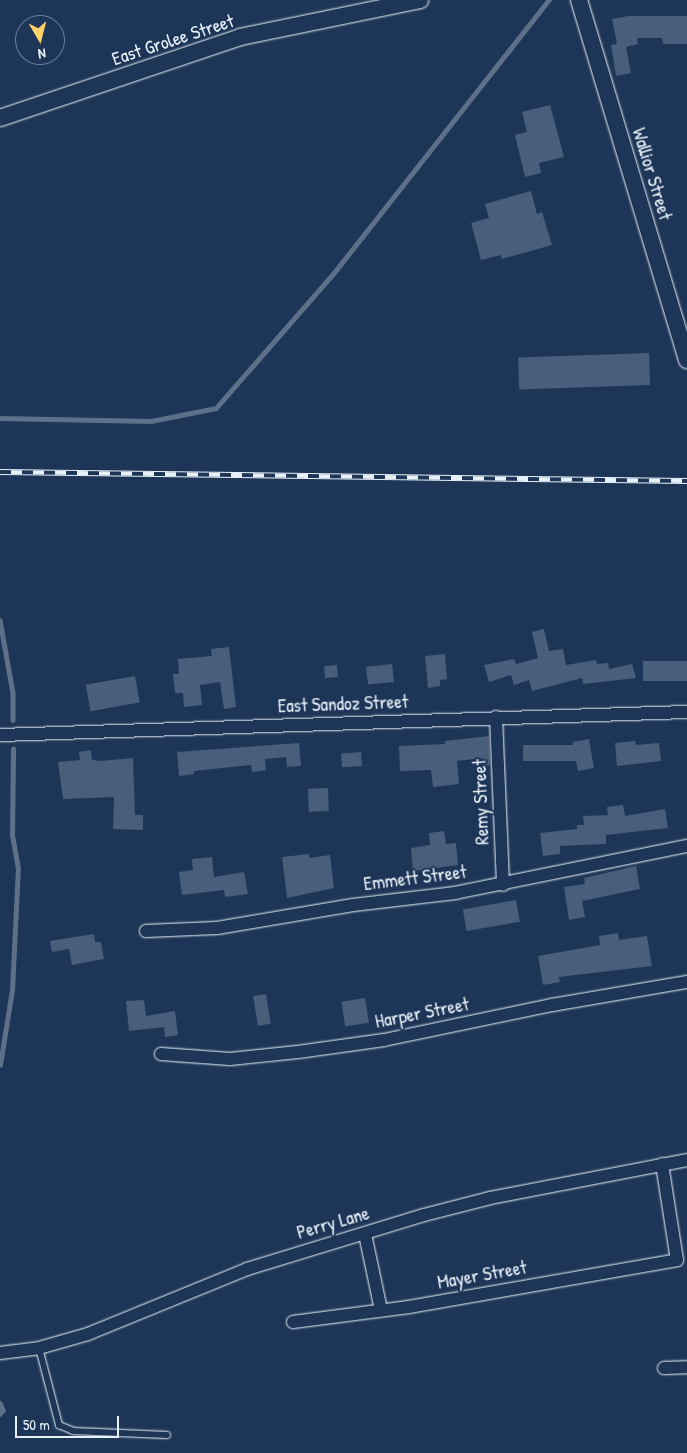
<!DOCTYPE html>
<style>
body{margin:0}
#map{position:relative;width:687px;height:1453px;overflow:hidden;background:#1d3557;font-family:"Patrick Hand",sans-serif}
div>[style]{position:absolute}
.stream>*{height:4.5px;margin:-2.25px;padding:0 2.25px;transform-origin:2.25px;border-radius:2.25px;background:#5d7089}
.building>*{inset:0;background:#495e7a;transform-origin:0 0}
.roads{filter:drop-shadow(0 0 1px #e8f1f8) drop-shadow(0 0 1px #e8f1f8)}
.service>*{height:6px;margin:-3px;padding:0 3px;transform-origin:3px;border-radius:3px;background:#1d3557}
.minor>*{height:12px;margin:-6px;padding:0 6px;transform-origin:6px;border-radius:6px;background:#1d3557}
.tertiary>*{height:16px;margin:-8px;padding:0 8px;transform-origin:8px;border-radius:8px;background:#1d3557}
.rail>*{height:5.5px;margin-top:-2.75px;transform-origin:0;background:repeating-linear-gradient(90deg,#1d3557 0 11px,#e8f1f8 0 22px);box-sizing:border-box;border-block:1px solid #e8f1f8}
span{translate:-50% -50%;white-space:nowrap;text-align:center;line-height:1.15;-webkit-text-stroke:4px #1d3557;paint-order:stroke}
.street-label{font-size:19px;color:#e8f1f8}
.north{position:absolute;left:15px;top:15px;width:50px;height:50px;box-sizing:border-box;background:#1d3557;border:1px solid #6e8097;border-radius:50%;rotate:172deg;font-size:14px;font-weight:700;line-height:20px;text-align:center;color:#e8f1f8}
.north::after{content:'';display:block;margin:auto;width:18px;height:22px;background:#ffd166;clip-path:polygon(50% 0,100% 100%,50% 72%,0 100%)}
.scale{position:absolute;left:15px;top:1416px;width:104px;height:22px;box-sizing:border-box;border:2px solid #e8f1f8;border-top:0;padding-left:6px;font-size:15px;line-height:18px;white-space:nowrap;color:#e8f1f8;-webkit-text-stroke:4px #1d3557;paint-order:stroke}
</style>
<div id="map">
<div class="stream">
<i style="left:0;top:418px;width:151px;rotate:1.1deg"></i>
<i style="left:151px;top:421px;width:66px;rotate:-11.3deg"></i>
<i style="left:216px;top:408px;width:178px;rotate:-48.9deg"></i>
<i style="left:333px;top:274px;width:349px;rotate:-51.8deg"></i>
<i style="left:0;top:620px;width:74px;rotate:79.9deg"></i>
<i style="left:13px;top:693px;width:27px;rotate:90deg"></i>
<i style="left:0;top:1065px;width:76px;rotate:-80.9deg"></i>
<i style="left:12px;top:990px;width:121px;rotate:-87.2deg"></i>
<i style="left:18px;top:869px;width:34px;rotate:-100deg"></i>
<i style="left:12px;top:836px;width:87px;rotate:-89.3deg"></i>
<i style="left:0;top:1403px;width:8px;rotate:67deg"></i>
<i style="left:3px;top:1410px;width:5px;rotate:127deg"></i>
</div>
<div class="building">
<i style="clip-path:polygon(628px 16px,687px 16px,687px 44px,663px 44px,662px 38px,637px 38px,638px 44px,626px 47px,631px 73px,616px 76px,611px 45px,617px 44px,612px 19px)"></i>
<i style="clip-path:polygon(550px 105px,564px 157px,539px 163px,541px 173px,525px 177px,515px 135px,527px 132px,522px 112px)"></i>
<i style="clip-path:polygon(531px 191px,537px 214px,542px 212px,552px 245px,502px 259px,501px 255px,481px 260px,471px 223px,489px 218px,485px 204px)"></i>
<i style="left:649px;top:353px;width:32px;height:131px;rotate:88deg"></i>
<i style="clip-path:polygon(544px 629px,549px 651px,563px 649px,566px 665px,596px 660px,597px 664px,608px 663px,609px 669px,632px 664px,636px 678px,583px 684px,582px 678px,532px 691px,529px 680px,514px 685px,511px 675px,489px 682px,484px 665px,514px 659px,516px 664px,538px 658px,532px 632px)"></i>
<i style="clip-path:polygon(229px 647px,236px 707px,224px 709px,220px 682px,200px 685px,202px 705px,184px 707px,183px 693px,175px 693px,173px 674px,179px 674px,178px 659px,212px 656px,211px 649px)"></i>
<i style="clip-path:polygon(445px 654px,447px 679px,440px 680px,440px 686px,428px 688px,425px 656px)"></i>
<i style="left:687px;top:661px;width:20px;height:44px;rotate:90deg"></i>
<i style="left:392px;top:664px;width:18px;height:26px;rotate:84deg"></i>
<i style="left:337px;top:665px;width:12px;height:13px;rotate:85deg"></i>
<i style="left:135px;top:676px;width:27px;height:50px;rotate:80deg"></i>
<i style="clip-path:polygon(489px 736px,490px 765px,482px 766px,482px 758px,457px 761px,459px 784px,433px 787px,431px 770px,400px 771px,399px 746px,445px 744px,445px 741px)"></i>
<i style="clip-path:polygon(589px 739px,594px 768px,578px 771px,576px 761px,523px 761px,523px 745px,573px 745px,573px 742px)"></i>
<i style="clip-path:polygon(635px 741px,636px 745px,659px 743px,661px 761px,617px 766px,615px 743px)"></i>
<i style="clip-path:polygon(299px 743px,301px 766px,287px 767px,286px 757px,265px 759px,266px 770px,252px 772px,251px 765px,194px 771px,194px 774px,179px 776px,177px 752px)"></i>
<i style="clip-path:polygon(91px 750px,92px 760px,100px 761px,133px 758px,135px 815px,143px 815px,143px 830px,113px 829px,114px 797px,63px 799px,58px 762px,80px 760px,79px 752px)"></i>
<i style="left:361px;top:752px;width:14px;height:20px;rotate:86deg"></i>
<i style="left:328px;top:788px;width:23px;height:20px;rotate:88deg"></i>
<i style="clip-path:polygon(623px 805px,625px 816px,665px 809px,668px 828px,606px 835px,606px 844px,560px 846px,560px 854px,543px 856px,540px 833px,577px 829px,577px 825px,584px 825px,583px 816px,608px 815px,607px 807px)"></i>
<i style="clip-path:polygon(444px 831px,446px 844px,456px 843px,458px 865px,413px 871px,411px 848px,430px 845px,429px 833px)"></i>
<i style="clip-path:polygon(309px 854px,309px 858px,330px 855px,334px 888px,287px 898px,282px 857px)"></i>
<i style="clip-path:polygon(212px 857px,214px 877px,244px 872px,248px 894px,225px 897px,224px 890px,182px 895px,179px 872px,193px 870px,192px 859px)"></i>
<i style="clip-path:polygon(636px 866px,640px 889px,582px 901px,585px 917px,569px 920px,564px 887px,585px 884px,584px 878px)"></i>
<i style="left:516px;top:900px;width:22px;height:54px;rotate:80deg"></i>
<i style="clip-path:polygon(618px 933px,619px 940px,647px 936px,652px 966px,559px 977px,560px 982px,543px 985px,538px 956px,600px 945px,599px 936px)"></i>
<i style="clip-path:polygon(94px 934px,95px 942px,101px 942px,104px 959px,72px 965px,69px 949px,52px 952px,50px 941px)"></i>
<i style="left:266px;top:994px;width:30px;height:13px;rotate:81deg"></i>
<i style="left:365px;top:998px;width:25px;height:24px;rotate:81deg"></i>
<i style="clip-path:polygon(144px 1000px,146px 1016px,175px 1011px,178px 1035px,165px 1037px,164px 1027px,129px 1031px,126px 1001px)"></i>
</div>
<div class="roads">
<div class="service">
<i style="left:39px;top:1348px;width:80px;rotate:75.4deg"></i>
<i style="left:59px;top:1425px;width:15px;rotate:23deg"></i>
<i style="left:73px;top:1431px;width:94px;rotate:2.4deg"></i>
</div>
<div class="minor">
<i style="left:496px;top:717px;width:168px;rotate:87.6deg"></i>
<i style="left:0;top:735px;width:687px;rotate:-1.92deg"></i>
<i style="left:146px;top:931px;width:71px;rotate:-2.4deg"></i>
<i style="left:217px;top:928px;width:138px;rotate:-9.6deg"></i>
<i style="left:353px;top:905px;width:103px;rotate:-6.7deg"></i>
<i style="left:455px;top:893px;width:237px;rotate:-11.5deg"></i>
<i style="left:161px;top:1054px;width:69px;rotate:4.1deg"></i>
<i style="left:230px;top:1059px;width:68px;rotate:-5.9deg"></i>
<i style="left:298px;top:1052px;width:87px;rotate:-7.9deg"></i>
<i style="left:384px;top:1040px;width:172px;rotate:-11.8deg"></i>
<i style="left:552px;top:1005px;width:137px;rotate:-9.7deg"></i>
<i style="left:365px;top:1234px;width:78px;rotate:78.1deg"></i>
<i style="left:293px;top:1322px;width:117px;rotate:-7.4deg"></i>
<i style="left:409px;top:1307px;width:272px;rotate:-9.9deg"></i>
<i style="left:677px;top:1260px;width:97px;rotate:-98.9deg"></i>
<i style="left:0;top:1353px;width:39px;rotate:-7deg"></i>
<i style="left:39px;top:1348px;width:51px;rotate:-15.9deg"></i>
<i style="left:88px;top:1334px;width:172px;rotate:-22.2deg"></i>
<i style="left:247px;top:1269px;width:185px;rotate:-17deg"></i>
<i style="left:424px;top:1215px;width:68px;rotate:-14.4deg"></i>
<i style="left:490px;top:1198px;width:201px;rotate:-10.9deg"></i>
<i style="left:664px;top:1368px;width:23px;rotate:-2deg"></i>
</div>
<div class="tertiary">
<i style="left:579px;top:0;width:376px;rotate:73.3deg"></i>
<i style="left:0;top:118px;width:253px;rotate:-18.6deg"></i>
<i style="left:240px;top:37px;width:184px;rotate:-11.6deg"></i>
</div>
</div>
<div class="rail">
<i style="left:0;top:472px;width:687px;rotate:0.75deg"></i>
</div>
<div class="street-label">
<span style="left:173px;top:40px;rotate:-18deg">East Grolee Street</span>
<span style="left:652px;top:174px;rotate:73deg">Wallior Street</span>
<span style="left:343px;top:704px;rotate:-2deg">East Sandoz Street</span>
<span style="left:481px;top:802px;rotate:-92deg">Remy Street</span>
<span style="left:415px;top:878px;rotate:-7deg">Emmett Street</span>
<span style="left:422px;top:1013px;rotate:-11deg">Harper Street</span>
<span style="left:333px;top:1223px;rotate:-16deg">Perry Lane</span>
<span style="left:482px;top:1275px;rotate:-10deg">Mayer Street</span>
</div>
<div class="north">N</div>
<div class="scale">50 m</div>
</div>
